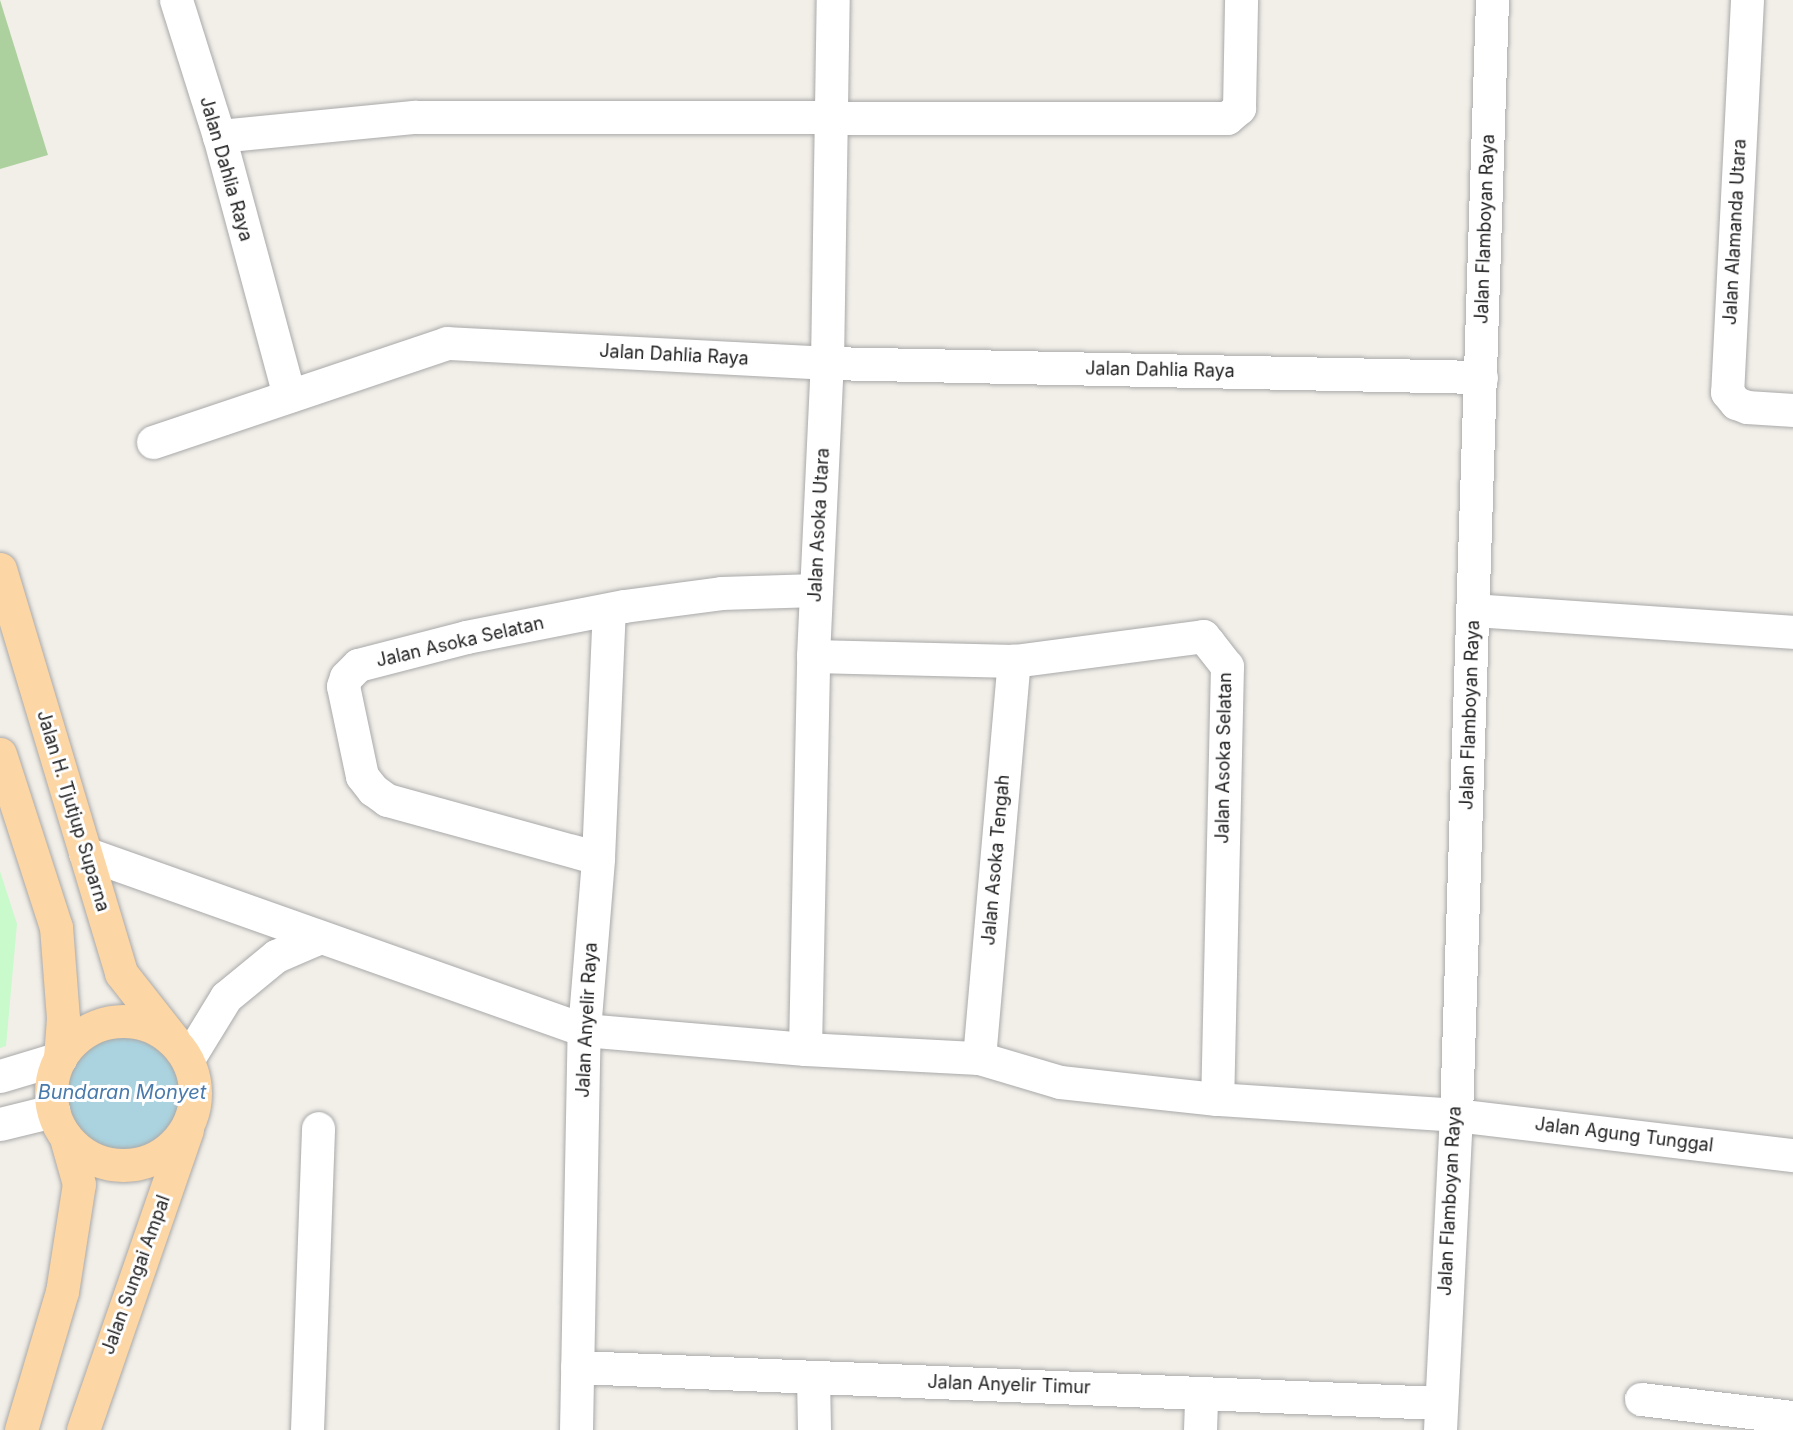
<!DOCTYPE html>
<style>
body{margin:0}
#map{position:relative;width:1793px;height:1430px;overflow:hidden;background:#f2efe9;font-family:Inter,sans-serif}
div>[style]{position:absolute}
.forest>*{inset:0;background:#add19e}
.park>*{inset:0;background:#c8facc}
.water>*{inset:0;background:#aad3df}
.round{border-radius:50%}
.roads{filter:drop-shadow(0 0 2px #a9a9a9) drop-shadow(0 0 2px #a9a9a9)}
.minor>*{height:33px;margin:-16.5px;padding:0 16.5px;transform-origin:16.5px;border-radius:16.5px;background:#fff}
.major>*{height:33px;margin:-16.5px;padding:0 16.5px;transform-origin:16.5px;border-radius:16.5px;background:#fcd6a4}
.major>.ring{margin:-16.5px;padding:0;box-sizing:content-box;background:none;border:33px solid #fcd6a4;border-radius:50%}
span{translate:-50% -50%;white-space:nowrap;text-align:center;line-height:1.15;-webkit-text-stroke:6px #fff;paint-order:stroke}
.street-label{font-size:18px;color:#222}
.water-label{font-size:20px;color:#4a7aab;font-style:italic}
</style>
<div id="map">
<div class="forest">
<i style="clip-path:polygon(0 0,48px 155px,0 169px)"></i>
</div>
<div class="park">
<i style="clip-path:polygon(0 871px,17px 924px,6px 1046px,0 1048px)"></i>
</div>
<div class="water">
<i class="round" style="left:57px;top:1027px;width:130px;height:130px"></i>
</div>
<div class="roads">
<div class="minor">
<i style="left:176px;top:0;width:143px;rotate:72.5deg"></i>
<i style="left:219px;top:136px;width:269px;rotate:74.9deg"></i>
<i style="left:1747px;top:0;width:393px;rotate:92.9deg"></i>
<i style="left:1727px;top:392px;width:14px;rotate:51deg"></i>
<i style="left:1736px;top:403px;width:12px;rotate:20deg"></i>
<i style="left:1747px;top:407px;width:46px;rotate:3.7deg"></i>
<i style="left:219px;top:136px;width:196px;rotate:-5.6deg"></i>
<i style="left:414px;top:117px;width:813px;rotate:0.07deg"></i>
<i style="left:1227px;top:118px;width:16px;rotate:-40deg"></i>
<i style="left:1239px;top:108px;width:108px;rotate:-88.9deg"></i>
<i style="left:153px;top:442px;width:310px;rotate:-18.6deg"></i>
<i style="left:447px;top:343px;width:381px;rotate:3deg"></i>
<i style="left:827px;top:363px;width:654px;rotate:1.23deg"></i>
<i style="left:1473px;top:610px;width:321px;rotate:3.9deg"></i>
<i style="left:813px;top:656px;width:201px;rotate:1.4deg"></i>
<i style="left:1014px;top:661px;width:191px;rotate:-7.5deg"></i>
<i style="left:1203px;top:636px;width:8px;rotate:50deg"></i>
<i style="left:1208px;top:642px;width:31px;rotate:52deg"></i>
<i style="left:1227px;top:666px;width:433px;rotate:91.3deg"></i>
<i style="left:85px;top:853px;width:529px;rotate:19.53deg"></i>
<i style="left:584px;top:1030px;width:222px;rotate:4.9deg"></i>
<i style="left:805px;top:1049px;width:174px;rotate:3deg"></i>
<i style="left:979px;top:1058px;width:84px;rotate:16.5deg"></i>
<i style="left:1060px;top:1082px;width:158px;rotate:6.2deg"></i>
<i style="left:1217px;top:1099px;width:240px;rotate:3.8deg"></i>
<i style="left:1456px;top:1115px;width:339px;rotate:6.8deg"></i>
<i style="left:598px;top:858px;width:219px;rotate:-164.6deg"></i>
<i style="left:387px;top:800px;width:17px;rotate:-144deg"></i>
<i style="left:373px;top:790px;width:18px;rotate:-128deg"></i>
<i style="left:362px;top:776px;width:92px;rotate:-101.9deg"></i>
<i style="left:343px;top:686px;width:9px;rotate:-72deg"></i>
<i style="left:346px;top:677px;width:17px;rotate:-45deg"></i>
<i style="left:358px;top:665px;width:112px;rotate:-14.5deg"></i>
<i style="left:466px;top:637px;width:161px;rotate:-11.1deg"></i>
<i style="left:624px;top:606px;width:98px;rotate:-7.6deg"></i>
<i style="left:721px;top:593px;width:95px;rotate:-1.8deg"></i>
<i style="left:805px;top:1049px;width:393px;rotate:-88.8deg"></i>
<i style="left:813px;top:656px;width:293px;rotate:-87.3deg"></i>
<i style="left:827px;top:363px;width:363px;rotate:-89.1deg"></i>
<i style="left:979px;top:1058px;width:399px;rotate:-85deg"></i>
<i style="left:188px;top:1059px;width:73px;rotate:-58.5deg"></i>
<i style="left:226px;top:997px;width:65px;rotate:-39.4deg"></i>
<i style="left:276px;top:956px;width:46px;rotate:-23.2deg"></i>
<i style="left:0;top:1076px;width:63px;rotate:-16.7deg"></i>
<i style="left:0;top:1124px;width:55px;rotate:-13.8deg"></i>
<i style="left:577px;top:1367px;width:865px;rotate:2.39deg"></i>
<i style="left:813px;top:1377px;width:53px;rotate:88.9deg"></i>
<i style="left:1641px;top:1399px;width:153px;rotate:6.8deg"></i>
<i style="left:307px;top:1430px;width:302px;rotate:-87.9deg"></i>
<i style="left:576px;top:1430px;width:400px;rotate:-88.9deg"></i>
<i style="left:584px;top:1030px;width:173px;rotate:-85.3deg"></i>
<i style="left:598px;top:858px;width:247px;rotate:-87.5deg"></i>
<i style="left:1200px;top:1430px;width:36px;rotate:-88deg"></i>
<i style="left:1440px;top:1430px;width:315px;rotate:-87.1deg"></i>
<i style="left:1456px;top:1115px;width:1116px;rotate:-88.15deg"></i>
</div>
<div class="major">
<i style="left:0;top:569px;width:422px;rotate:73.3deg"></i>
<i style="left:121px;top:973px;width:84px;rotate:51.8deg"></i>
<i style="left:0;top:754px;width:182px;rotate:72.1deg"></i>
<i style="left:56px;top:927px;width:91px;rotate:85.6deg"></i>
<i style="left:63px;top:1018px;width:40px;rotate:94.3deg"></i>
<i class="ring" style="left:51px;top:1021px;width:111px;height:111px"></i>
<i style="left:21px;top:1430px;width:144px;rotate:-73.5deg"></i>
<i style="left:62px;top:1292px;width:109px;rotate:-81.1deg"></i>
<i style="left:79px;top:1184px;width:48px;rotate:-105.8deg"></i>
<i style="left:83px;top:1430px;width:318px;rotate:-70.9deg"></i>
</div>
</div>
<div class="street-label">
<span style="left:226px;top:169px;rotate:74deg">Jalan Dahlia Raya</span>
<span style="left:1485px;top:229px;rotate:-88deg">Jalan Flamboyan Raya</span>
<span style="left:1735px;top:232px;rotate:-87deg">Jalan Alamanda Utara</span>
<span style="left:674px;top:355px;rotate:3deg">Jalan Dahlia Raya</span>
<span style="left:1160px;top:370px;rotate:1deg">Jalan Dahlia Raya</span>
<span style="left:819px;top:525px;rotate:-87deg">Jalan Asoka Utara</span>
<span style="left:460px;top:642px;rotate:-13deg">Jalan Asoka Selatan</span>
<span style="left:1470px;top:715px;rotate:-88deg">Jalan Flamboyan Raya</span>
<span style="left:1224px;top:758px;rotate:-89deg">Jalan Asoka Selatan</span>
<span style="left:73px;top:811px;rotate:73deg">Jalan H. Tjutjup Suparna</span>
<span style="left:996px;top:860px;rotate:-85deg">Jalan Asoka Tengah</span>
<span style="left:587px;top:1020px;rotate:-87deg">Jalan Anyelir Raya</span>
<span style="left:1624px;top:1135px;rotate:7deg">Jalan Agung Tunggal</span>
<span style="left:1450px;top:1201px;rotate:-87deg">Jalan Flamboyan Raya</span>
<span style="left:136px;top:1275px;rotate:-70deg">Jalan Sungai Ampal</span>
<span style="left:1009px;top:1385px;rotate:2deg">Jalan Anyelir Timur</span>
</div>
<div class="water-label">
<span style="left:122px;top:1092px">Bundaran Monyet</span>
</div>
</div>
